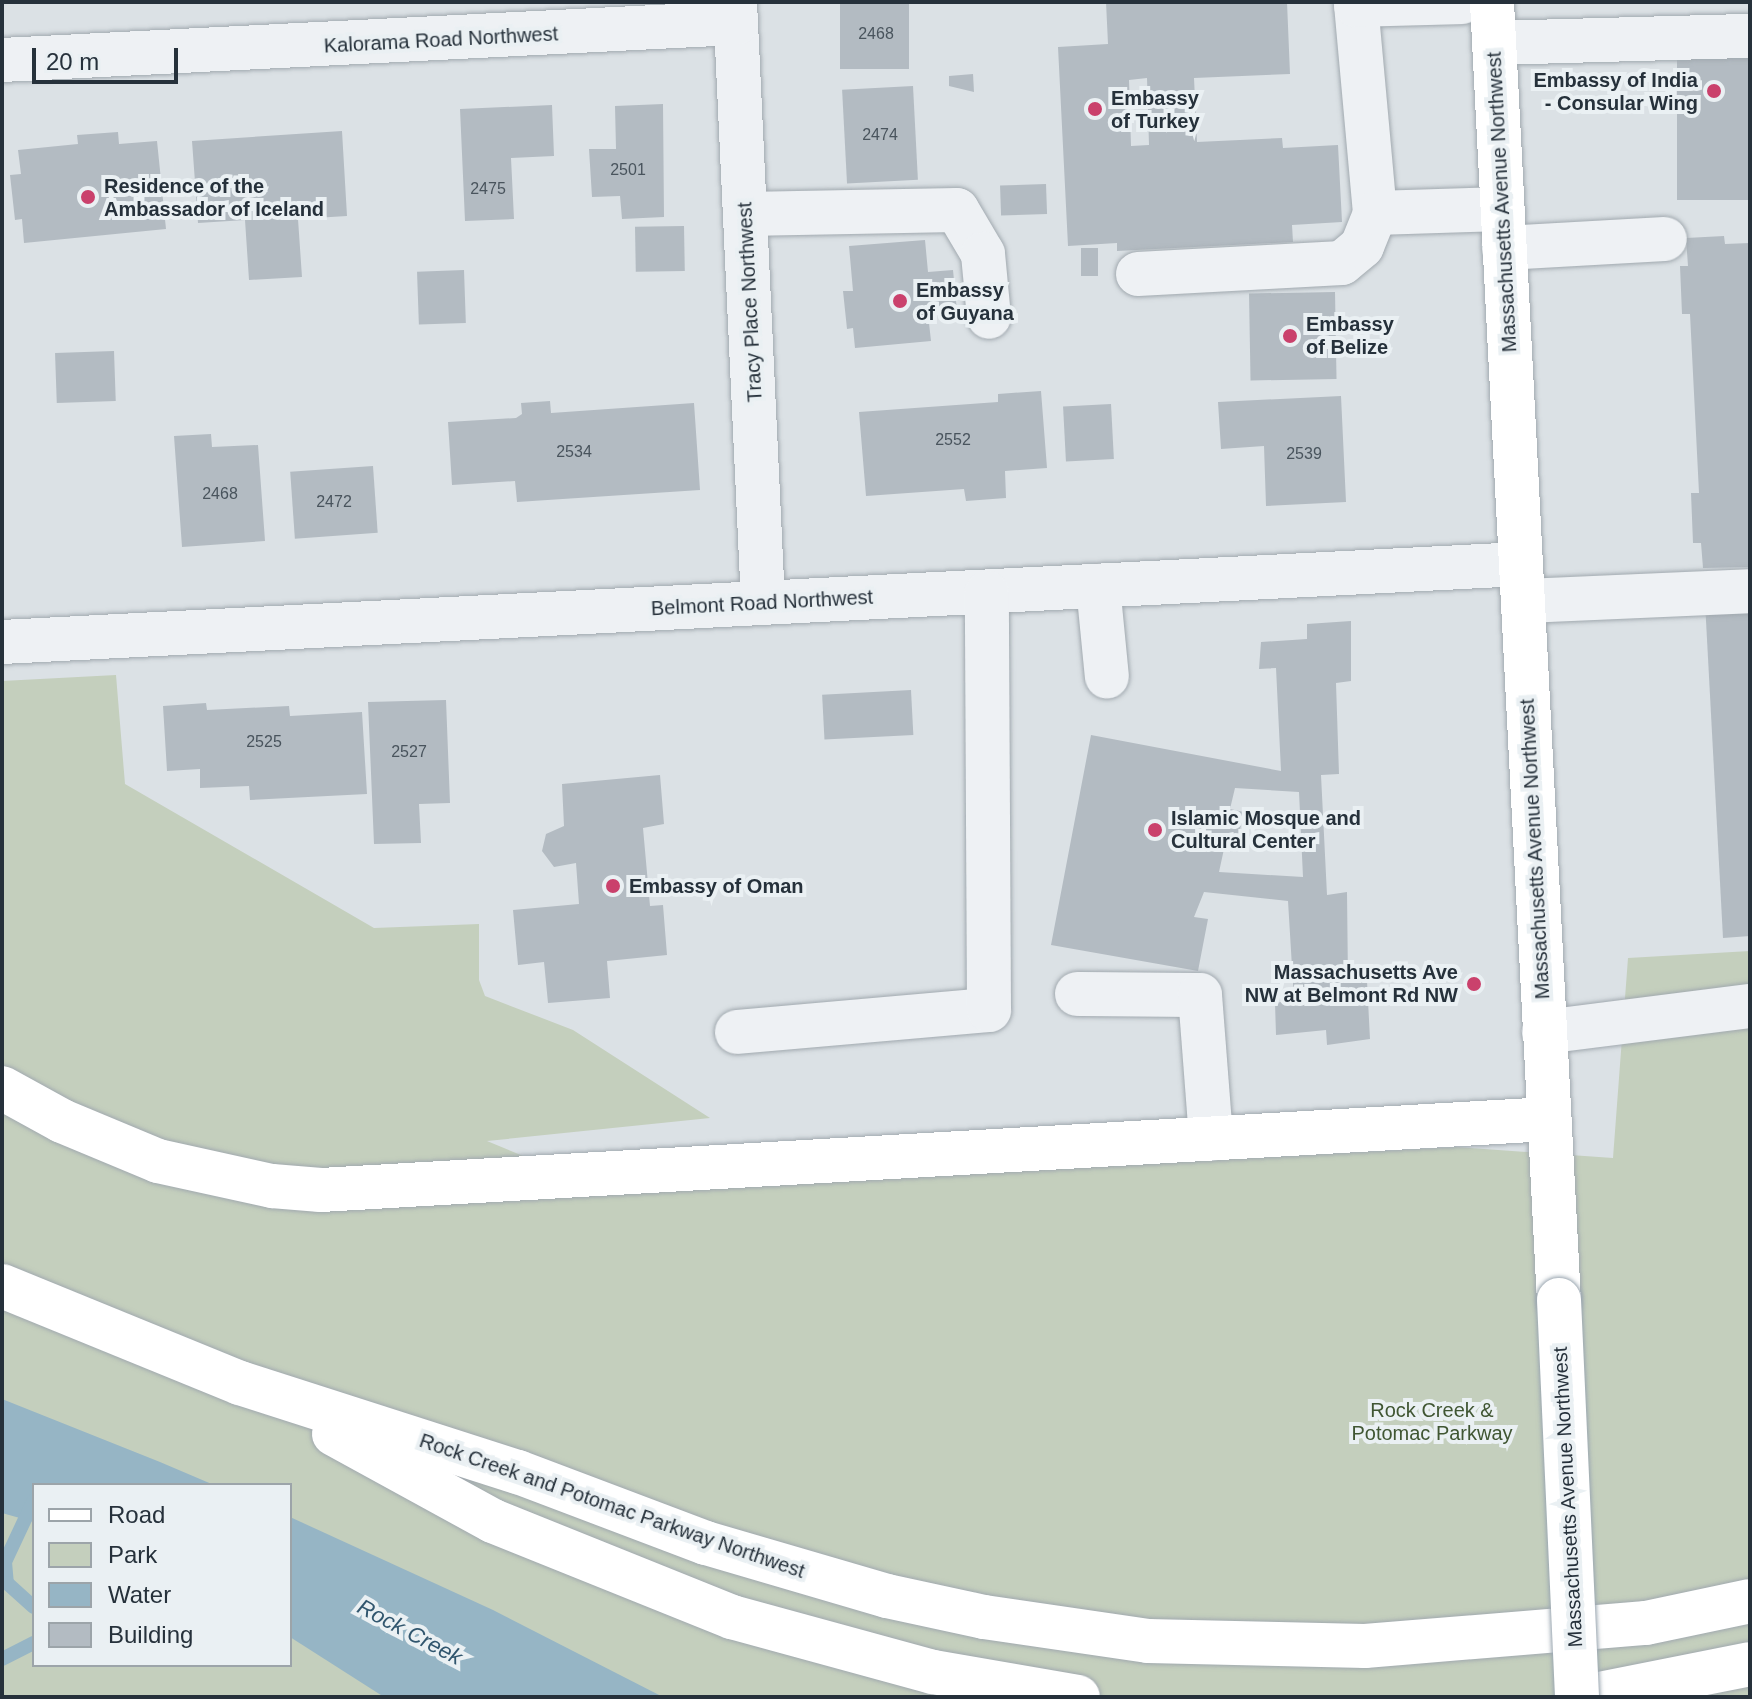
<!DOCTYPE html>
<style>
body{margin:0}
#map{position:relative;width:1752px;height:1699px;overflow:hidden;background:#dbe1e5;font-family:Arial,sans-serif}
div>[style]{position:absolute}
.green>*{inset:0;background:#c4cfbd}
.water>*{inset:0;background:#96b5c5}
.stream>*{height:14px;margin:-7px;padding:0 7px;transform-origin:7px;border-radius:7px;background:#96b5c5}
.building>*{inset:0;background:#b3bbc2;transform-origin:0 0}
.roads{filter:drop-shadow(0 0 2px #a1a9af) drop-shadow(0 0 2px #a1a9af)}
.minor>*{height:44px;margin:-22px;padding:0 22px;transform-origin:22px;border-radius:22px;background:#eef1f4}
.major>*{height:44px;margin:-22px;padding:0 22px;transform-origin:22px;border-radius:22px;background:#fff}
.bridges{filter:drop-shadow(0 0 2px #9ba7b1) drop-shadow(0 0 2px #9ba7b1)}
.major-bridge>*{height:44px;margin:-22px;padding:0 22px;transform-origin:22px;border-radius:22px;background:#fff}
.dots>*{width:22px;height:22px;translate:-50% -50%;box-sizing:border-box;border:4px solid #eaf0f3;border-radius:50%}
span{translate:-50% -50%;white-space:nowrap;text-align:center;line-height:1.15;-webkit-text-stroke:8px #eaf0f3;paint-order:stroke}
.number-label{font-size:16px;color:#49545d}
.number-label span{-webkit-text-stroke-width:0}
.street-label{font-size:20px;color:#26313b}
.poi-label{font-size:20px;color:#26313b;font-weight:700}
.right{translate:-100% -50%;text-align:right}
.left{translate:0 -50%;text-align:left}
.park-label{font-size:20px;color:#405633}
.water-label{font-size:22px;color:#31566e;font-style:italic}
.frame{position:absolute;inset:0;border:4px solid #26313b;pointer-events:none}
.legend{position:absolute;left:32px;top:1483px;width:260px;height:184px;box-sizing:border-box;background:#eaf0f3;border:2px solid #9ca4a9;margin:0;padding:10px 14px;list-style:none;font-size:24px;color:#26313b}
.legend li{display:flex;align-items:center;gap:16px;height:40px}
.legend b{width:40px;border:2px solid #9ca4a9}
.scale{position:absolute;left:32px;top:48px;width:146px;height:36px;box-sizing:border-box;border:4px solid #26313b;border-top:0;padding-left:10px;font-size:24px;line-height:28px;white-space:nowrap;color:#26313b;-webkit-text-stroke:6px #eaf0f3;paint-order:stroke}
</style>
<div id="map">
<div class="green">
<i style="clip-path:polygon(evenodd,116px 675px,125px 784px,374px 928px,479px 924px,479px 980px,485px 996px,573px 1030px,710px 1118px,487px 1141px,564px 1173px,902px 1177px,1456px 1147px,1613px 1158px,1628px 958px,1750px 951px,1750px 1697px,2px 1697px,2px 681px,116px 675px,34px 1485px,290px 1485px,290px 1665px,34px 1665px,34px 1485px)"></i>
</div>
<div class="water">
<i style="clip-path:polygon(2px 1399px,160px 1462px,214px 1485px,34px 1485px,34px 1522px,2px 1513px)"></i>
<i style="clip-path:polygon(290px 1517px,493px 1610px,663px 1697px,384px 1697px,290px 1637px)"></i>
</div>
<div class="stream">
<i style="left:34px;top:1500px;width:68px;rotate:115.1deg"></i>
<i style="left:5px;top:1562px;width:21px;rotate:85deg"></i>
<i style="left:7px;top:1583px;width:36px;rotate:42deg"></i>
<i style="left:2px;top:1659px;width:36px;rotate:-27deg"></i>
</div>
<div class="building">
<i style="left:840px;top:2px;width:69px;height:67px"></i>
<i style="clip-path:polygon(evenodd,1106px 2px,1287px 2px,1290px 74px,1194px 78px,1197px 142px,1282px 138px,1283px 148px,1338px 145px,1342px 222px,1292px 225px,1293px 242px,1117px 251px,1117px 243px,1068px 246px,1058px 47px,1108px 44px,1106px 2px,1147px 78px,1149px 145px,1131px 146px,1129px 80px,1147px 78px)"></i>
<i style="left:1750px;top:47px;width:153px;height:73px;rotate:90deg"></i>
<i style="clip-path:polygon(973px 74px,974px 92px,949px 86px,949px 76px)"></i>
<i style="left:913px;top:86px;width:94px;height:71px;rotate:87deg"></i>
<i style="clip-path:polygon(663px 104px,664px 217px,622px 219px,620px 196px,592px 197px,589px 149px,616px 149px,615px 106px)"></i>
<i style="clip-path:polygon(552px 105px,554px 156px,511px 158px,514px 219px,465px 221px,460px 109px)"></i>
<i style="clip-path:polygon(342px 131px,347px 216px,298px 219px,302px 277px,249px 280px,245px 220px,198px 223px,192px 141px)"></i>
<i style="clip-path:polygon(118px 132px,119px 144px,157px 141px,166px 229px,24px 243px,22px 219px,15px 220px,10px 175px,21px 174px,18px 150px,78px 144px,77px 135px)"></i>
<i style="left:1046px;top:184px;width:30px;height:46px;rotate:88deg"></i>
<i style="left:684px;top:226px;width:45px;height:49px;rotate:89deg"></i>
<i style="clip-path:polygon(1724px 236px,1725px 244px,1750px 243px,1750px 567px,1703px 568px,1701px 543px,1693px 543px,1691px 493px,1699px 493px,1690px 314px,1682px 314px,1680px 266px,1688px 266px,1686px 238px)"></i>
<i style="clip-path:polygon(925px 240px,928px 272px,953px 270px,957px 311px,928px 314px,931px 341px,855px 348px,853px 328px,847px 329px,843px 291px,853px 291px,849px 246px)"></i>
<i style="left:1081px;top:248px;width:17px;height:28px"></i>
<i style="left:464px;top:270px;width:53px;height:47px;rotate:88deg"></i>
<i style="left:1335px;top:292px;width:87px;height:86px;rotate:89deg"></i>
<i style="left:114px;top:351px;width:50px;height:59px;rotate:88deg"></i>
<i style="clip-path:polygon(1041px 391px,1047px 468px,1005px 471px,1006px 498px,966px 501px,964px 489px,866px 496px,859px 412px,998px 402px,998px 394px)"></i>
<i style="clip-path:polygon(1341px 396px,1346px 502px,1266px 506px,1264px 446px,1221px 449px,1218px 402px)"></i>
<i style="clip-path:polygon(550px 401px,551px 413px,694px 403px,700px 490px,517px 502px,515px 481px,452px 485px,448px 422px,516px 418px,522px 414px,521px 403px)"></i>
<i style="left:1111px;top:404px;width:55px;height:48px;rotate:87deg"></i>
<i style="clip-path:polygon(211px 434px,212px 447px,258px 445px,265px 541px,182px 547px,174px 436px)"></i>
<i style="left:373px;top:466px;width:67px;height:83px;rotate:86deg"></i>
<i style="clip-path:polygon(1750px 600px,1750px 936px,1723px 938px,1705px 602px)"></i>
<i style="clip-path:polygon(evenodd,1351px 621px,1351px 681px,1336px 683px,1339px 774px,1321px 775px,1327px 895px,1347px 892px,1348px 982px,1367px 981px,1370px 1039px,1327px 1045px,1326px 1030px,1276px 1035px,1275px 1003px,1294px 1000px,1288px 901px,1204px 892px,1194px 917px,1208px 919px,1198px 971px,1051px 945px,1091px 735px,1281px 771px,1276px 668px,1259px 669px,1261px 642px,1307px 639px,1307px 624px,1351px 621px,1235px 788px,1299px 792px,1303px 877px,1219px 872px,1224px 849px,1235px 852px,1244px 812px,1230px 809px,1235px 788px)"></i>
<i style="left:911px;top:690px;width:45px;height:89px;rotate:87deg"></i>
<i style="clip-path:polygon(446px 700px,450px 803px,419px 804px,421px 843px,374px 844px,368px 702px)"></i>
<i style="clip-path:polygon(206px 703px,207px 710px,289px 706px,290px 716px,362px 712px,367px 794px,250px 800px,249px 786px,200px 788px,200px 769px,167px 771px,163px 706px)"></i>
<i style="clip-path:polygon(660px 775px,664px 824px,643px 828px,650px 906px,663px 905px,667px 955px,607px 961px,610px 998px,548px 1003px,544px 962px,518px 965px,513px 910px,579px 904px,576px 863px,554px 867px,542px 851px,546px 834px,564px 826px,562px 784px)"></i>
</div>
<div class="roads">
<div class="minor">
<i style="left:735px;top:2px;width:601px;rotate:87.33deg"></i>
<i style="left:1494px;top:43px;width:256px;rotate:-1.6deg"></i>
<i style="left:2px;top:60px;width:735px;rotate:-2.89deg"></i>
<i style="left:1375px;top:213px;width:209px;rotate:-95.2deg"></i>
<i style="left:1356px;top:5px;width:106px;rotate:-1.6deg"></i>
<i style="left:745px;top:214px;width:212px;rotate:-1.1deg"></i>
<i style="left:957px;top:210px;width:51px;rotate:59.4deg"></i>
<i style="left:983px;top:254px;width:63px;rotate:84.6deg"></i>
<i style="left:1504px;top:248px;width:161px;rotate:-3.2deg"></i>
<i style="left:1138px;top:274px;width:204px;rotate:-3.1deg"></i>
<i style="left:1342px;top:263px;width:26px;rotate:-40deg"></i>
<i style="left:1362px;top:246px;width:35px;rotate:-68deg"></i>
<i style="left:1375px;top:213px;width:127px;rotate:-1.8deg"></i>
<i style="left:1098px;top:586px;width:91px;rotate:84.4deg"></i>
<i style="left:1524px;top:601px;width:226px;rotate:-2.5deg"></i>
<i style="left:2px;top:642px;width:1521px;rotate:-2.94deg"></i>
<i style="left:1077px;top:994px;width:123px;rotate:0.5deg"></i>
<i style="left:1200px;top:995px;width:144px;rotate:85.6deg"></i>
<i style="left:737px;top:1032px;width:253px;rotate:-5deg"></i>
<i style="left:989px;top:1010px;width:417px;rotate:-90.3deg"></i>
<i style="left:1544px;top:1032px;width:208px;rotate:-7.2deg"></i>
</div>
<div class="major">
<i style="left:1492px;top:2px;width:1300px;rotate:87.05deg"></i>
<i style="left:2px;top:1088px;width:68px;rotate:28.8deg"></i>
<i style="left:62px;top:1121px;width:104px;rotate:22.6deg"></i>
<i style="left:158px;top:1161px;width:117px;rotate:12.4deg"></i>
<i style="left:272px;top:1186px;width:49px;rotate:4.7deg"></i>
<i style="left:321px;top:1190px;width:1230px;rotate:-3.31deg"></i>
<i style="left:2px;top:1286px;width:257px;rotate:22.2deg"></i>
<i style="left:240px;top:1383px;width:292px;rotate:17.8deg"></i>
<i style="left:518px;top:1472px;width:201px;rotate:20.7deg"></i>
<i style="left:706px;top:1543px;width:189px;rotate:16.3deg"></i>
<i style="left:887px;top:1596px;width:99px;rotate:12.2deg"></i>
<i style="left:984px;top:1617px;width:166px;rotate:8.3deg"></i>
<i style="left:1148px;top:1641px;width:217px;rotate:1.3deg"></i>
<i style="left:1365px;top:1646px;width:282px;rotate:-4.7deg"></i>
<i style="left:1646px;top:1623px;width:106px;rotate:-11.9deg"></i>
<i style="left:334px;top:1434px;width:181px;rotate:28.7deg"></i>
<i style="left:493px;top:1521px;width:258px;rotate:21.9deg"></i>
<i style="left:732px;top:1617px;width:208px;rotate:15.3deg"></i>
<i style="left:933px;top:1672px;width:147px;rotate:9.8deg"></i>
<i style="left:1584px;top:1697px;width:169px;rotate:-11.2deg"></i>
</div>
</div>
<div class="bridges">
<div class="major-bridge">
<i style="left:1559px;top:1300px;width:397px;rotate:87.4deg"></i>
</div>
</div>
<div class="dots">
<i style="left:1714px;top:91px;background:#ca416c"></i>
<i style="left:1095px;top:109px;background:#ca416c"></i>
<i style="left:88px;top:197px;background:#ca416c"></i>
<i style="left:900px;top:301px;background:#ca416c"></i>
<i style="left:1290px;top:336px;background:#ca416c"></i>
<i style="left:1155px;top:830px;background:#ca416c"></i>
<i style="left:613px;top:886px;background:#ca416c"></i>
<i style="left:1474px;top:984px;background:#ca416c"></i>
</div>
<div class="number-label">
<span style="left:876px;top:34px">2468</span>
<span style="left:880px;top:135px">2474</span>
<span style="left:628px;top:170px">2501</span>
<span style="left:488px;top:189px">2475</span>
<span style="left:953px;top:440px">2552</span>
<span style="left:574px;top:452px">2534</span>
<span style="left:1304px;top:454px">2539</span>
<span style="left:220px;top:494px">2468</span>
<span style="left:334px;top:502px">2472</span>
<span style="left:264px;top:742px">2525</span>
<span style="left:409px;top:752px">2527</span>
</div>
<div class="street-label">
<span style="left:441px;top:40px;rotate:-3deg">Kalorama Road Northwest</span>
<span style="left:1502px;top:202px;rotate:-93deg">Massachusetts Avenue Northwest</span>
<span style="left:750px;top:302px;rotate:-93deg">Tracy Place Northwest</span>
<span style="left:762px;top:603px;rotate:-3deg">Belmont Road Northwest</span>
<span style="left:1535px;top:849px;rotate:-93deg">Massachusetts Avenue Northwest</span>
<span style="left:1568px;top:1497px;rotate:-93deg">Massachusetts Avenue Northwest</span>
<span style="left:612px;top:1506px;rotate:19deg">Rock Creek and Potomac Parkway Northwest</span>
</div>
<div class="poi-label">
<span class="right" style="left:1698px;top:92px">Embassy of India<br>- Consular Wing</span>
<span class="left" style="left:1111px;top:110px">Embassy<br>of Turkey</span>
<span class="left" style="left:104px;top:198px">Residence of the<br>Ambassador of Iceland</span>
<span class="left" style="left:916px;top:302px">Embassy<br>of Guyana</span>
<span class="left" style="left:1306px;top:336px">Embassy<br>of Belize</span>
<span class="left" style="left:1171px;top:830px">Islamic Mosque and<br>Cultural Center</span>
<span class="left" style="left:629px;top:886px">Embassy of Oman</span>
<span class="right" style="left:1458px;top:984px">Massachusetts Ave<br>NW at Belmont Rd NW</span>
</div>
<div class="park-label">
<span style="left:1432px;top:1422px">Rock Creek &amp;<br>Potomac Parkway</span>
</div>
<div class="water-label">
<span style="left:410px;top:1632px;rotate:28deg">Rock Creek</span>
</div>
<div class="frame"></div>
<ul class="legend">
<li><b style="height:10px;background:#fff"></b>Road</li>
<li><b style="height:22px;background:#c4cfbd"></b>Park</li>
<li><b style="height:22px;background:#96b5c5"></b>Water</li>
<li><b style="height:22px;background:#b3bbc2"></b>Building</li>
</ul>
<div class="scale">20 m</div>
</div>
